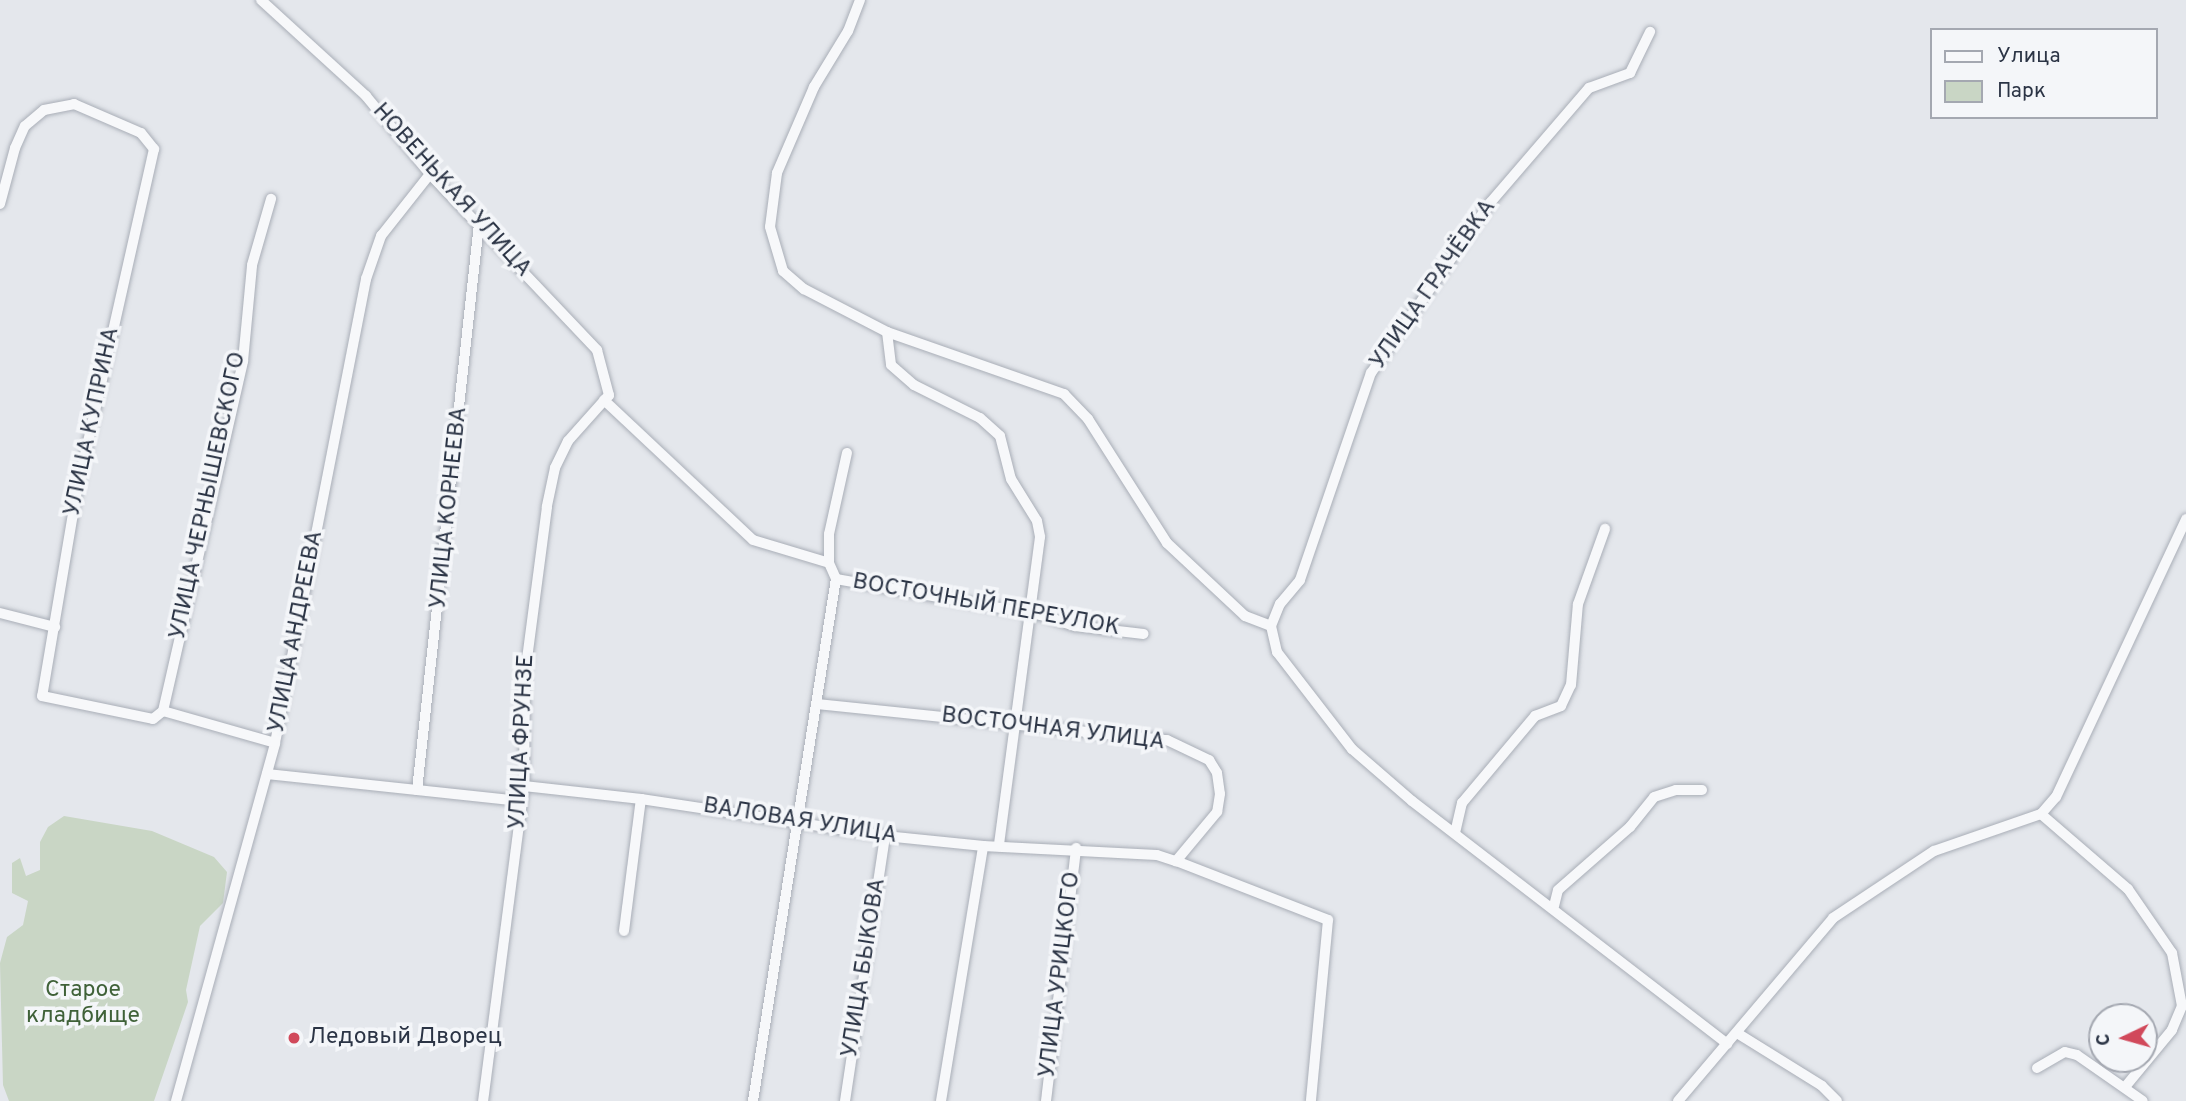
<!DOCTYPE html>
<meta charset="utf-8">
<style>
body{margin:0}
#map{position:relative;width:2186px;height:1101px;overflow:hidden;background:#e4e7ec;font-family:Overpass,sans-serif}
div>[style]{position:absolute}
.green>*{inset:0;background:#c9d6c5}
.roads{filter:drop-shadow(0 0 2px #a9aeb7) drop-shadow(0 0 2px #a9aeb7)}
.street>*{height:10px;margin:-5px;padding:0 5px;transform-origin:5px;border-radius:5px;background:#f7f8fa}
.dots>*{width:19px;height:19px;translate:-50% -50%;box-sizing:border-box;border:4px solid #f4f6f9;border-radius:50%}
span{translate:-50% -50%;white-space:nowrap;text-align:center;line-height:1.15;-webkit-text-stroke:7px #f4f6f9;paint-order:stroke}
.street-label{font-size:23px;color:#2b3445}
.park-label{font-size:23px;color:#3f6138}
.poi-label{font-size:23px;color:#2b3445}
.left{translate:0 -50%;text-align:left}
.legend{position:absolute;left:1930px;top:28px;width:228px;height:91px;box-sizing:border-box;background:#f4f6f9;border:2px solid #a4a8b1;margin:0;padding:9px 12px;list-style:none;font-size:21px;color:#2b3445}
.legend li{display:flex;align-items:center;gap:14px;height:35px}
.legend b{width:35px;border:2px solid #a4a8b1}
.north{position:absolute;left:2088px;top:1003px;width:70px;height:70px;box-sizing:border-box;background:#f4f6f9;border:2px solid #a4a8b1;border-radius:50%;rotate:265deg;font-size:19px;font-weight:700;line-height:28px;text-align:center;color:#2b3445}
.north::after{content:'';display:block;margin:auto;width:24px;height:32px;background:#d1495b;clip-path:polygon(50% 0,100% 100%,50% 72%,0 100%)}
</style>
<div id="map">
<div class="green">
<i style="clip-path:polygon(64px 816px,152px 831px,214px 857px,227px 872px,223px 903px,200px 926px,186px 990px,188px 1002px,154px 1101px,9px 1101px,3px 1085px,0 963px,7px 937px,23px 925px,28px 901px,12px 893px,12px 863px,20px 858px,26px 876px,40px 870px,40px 842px,48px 827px)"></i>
</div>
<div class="roads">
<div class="street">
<i style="left:261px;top:0;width:142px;rotate:42.4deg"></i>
<i style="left:366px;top:96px;width:101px;rotate:50.6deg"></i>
<i style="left:430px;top:174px;width:243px;rotate:46.5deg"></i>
<i style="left:597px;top:350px;width:47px;rotate:75.1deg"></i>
<i style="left:609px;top:395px;width:62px;rotate:131.7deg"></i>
<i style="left:568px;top:441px;width:30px;rotate:116deg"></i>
<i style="left:555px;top:468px;width:40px;rotate:102deg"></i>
<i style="left:547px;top:507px;width:167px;rotate:97.5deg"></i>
<i style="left:525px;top:673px;width:113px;rotate:90.5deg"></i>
<i style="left:524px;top:786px;width:318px;rotate:97.4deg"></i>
<i style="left:860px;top:0;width:33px;rotate:111deg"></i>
<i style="left:848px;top:31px;width:66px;rotate:121.3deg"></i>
<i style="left:814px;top:87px;width:94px;rotate:113.3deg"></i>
<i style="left:777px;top:173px;width:54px;rotate:97.4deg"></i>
<i style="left:770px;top:227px;width:46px;rotate:73.5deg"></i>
<i style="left:783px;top:271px;width:28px;rotate:41deg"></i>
<i style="left:804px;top:289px;width:93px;rotate:27.4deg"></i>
<i style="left:887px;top:332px;width:188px;rotate:19.3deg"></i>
<i style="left:1064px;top:394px;width:35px;rotate:46deg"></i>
<i style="left:1088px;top:419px;width:147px;rotate:57.5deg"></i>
<i style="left:1167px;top:543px;width:107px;rotate:43.1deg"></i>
<i style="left:1245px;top:616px;width:28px;rotate:21deg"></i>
<i style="left:1271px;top:626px;width:27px;rotate:77deg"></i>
<i style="left:1277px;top:652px;width:123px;rotate:52.3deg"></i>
<i style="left:1352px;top:749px;width:79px;rotate:40.9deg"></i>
<i style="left:1412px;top:801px;width:398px;rotate:37.6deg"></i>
<i style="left:0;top:204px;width:58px;rotate:-75deg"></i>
<i style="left:15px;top:148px;width:24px;rotate:-66deg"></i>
<i style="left:25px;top:126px;width:25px;rotate:-40deg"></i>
<i style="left:44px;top:110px;width:31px;rotate:-11deg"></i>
<i style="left:74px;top:104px;width:73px;rotate:23.4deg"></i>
<i style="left:141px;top:133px;width:21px;rotate:51deg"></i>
<i style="left:154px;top:149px;width:350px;rotate:102.7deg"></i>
<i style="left:77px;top:490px;width:209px;rotate:99.6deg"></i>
<i style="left:42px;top:696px;width:113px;rotate:11.7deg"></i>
<i style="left:153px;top:719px;width:13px;rotate:-39deg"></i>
<i style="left:163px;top:711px;width:116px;rotate:15.9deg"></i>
<i style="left:887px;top:332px;width:33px;rotate:83deg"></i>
<i style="left:891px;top:365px;width:30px;rotate:41deg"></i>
<i style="left:914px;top:385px;width:74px;rotate:26.6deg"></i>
<i style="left:980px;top:418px;width:27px;rotate:42deg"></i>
<i style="left:1000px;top:436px;width:44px;rotate:75.7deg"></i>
<i style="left:1011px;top:479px;width:49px;rotate:58.2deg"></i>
<i style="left:1037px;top:521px;width:16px;rotate:79deg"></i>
<i style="left:1040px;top:537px;width:312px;rotate:97.6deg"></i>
<i style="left:604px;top:400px;width:204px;rotate:43.2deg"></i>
<i style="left:753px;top:540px;width:79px;rotate:16.8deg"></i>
<i style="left:829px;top:563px;width:17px;rotate:66deg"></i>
<i style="left:836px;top:579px;width:208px;rotate:10deg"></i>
<i style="left:1041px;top:615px;width:36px;rotate:18deg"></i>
<i style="left:1075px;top:626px;width:69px;rotate:6.6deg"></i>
<i style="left:829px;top:563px;width:29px;rotate:-90deg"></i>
<i style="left:829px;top:534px;width:83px;rotate:-77.5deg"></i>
<i style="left:0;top:613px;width:57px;rotate:14.3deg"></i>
<i style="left:1271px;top:626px;width:24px;rotate:-68deg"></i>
<i style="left:1280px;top:604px;width:31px;rotate:-50deg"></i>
<i style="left:1300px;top:580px;width:219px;rotate:-71.1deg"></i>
<i style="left:1371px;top:373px;width:208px;rotate:-55deg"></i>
<i style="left:1490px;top:203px;width:152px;rotate:-49.3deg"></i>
<i style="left:1589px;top:88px;width:44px;rotate:-20.1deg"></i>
<i style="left:1630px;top:73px;width:46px;rotate:-64deg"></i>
<i style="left:817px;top:704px;width:352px;rotate:5.9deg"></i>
<i style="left:1167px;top:740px;width:47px;rotate:25.5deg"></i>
<i style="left:1209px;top:760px;width:15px;rotate:58deg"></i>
<i style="left:1217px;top:773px;width:21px;rotate:82deg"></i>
<i style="left:1220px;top:794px;width:18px;rotate:99deg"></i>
<i style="left:1217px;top:812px;width:64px;rotate:129.9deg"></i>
<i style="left:163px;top:711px;width:359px;rotate:-77.1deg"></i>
<i style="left:243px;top:361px;width:96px;rotate:-84.6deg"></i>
<i style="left:252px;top:265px;width:69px;rotate:-73.9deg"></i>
<i style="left:267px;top:774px;width:245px;rotate:6.1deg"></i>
<i style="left:511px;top:800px;width:19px;rotate:-47deg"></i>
<i style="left:524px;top:786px;width:118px;rotate:6.3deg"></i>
<i style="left:641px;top:799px;width:247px;rotate:8.6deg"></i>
<i style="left:885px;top:836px;width:99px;rotate:5.8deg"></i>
<i style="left:983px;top:846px;width:174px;rotate:3deg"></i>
<i style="left:1157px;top:855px;width:20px;rotate:18deg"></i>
<i style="left:1176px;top:861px;width:163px;rotate:21.2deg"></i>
<i style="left:1328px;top:920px;width:182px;rotate:95.4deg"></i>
<i style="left:417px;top:790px;width:569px;rotate:-83.75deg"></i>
<i style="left:2041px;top:814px;width:115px;rotate:40.8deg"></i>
<i style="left:2128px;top:889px;width:78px;rotate:55.5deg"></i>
<i style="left:2172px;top:953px;width:54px;rotate:79.3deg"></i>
<i style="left:2182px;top:1006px;width:26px;rotate:113deg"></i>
<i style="left:2172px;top:1030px;width:74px;rotate:129.5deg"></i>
<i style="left:1455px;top:833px;width:31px;rotate:-77deg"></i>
<i style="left:1462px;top:803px;width:114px;rotate:-50deg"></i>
<i style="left:1535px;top:716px;width:28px;rotate:-21deg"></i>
<i style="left:1561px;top:706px;width:23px;rotate:-65deg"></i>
<i style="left:1571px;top:685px;width:81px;rotate:-85.1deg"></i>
<i style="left:1578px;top:604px;width:80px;rotate:-70.2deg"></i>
<i style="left:1554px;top:906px;width:16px;rotate:-76deg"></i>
<i style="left:1558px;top:890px;width:96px;rotate:-41.2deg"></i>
<i style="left:1630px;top:827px;width:38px;rotate:-51deg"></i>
<i style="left:1654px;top:797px;width:23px;rotate:-18deg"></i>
<i style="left:1676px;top:790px;width:26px"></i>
<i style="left:624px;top:931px;width:133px;rotate:-82.7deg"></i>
<i style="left:1737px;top:1033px;width:100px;rotate:31.9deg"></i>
<i style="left:1822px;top:1086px;width:21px;rotate:45deg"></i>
<i style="left:2037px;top:1068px;width:32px;rotate:-30deg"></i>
<i style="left:2065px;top:1052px;width:12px;rotate:14deg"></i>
<i style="left:2077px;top:1055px;width:80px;rotate:34.9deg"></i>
<i style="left:176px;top:1101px;width:371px;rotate:-74.5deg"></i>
<i style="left:275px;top:743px;width:473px;rotate:-78.9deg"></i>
<i style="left:366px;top:279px;width:46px;rotate:-70.8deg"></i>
<i style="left:381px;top:236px;width:79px;rotate:-51.7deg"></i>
<i style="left:753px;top:1101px;width:529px;rotate:-80.97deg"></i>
<i style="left:845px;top:1101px;width:268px;rotate:-81.4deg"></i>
<i style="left:941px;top:1101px;width:258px;rotate:-80.6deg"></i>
<i style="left:1046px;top:1101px;width:255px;rotate:-83.2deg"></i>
<i style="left:1678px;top:1101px;width:240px;rotate:-49.7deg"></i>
<i style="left:1833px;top:918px;width:121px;rotate:-33.6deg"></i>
<i style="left:1934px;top:851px;width:113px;rotate:-19.1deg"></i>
<i style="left:2041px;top:814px;width:23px;rotate:-49deg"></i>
<i style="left:2056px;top:797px;width:307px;rotate:-64.9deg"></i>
</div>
</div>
<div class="dots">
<i style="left:294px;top:1038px;background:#d1495b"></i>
</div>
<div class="street-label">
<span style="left:451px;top:191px;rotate:48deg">НОВЕНЬКАЯ УЛИЦА</span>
<span style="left:1434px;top:285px;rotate:-55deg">УЛИЦА ГРАЧЁВКА</span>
<span style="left:93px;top:422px;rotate:-78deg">УЛИЦА КУПРИНА</span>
<span style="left:209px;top:496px;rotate:-78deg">УЛИЦА ЧЕРНЫШЕВСКОГО</span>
<span style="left:450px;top:508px;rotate:-84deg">УЛИЦА КОРНЕЕВА</span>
<span style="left:986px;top:606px;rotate:10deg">ВОСТОЧНЫЙ ПЕРЕУЛОК</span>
<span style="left:297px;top:632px;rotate:-79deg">УЛИЦА АНДРЕЕВА</span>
<span style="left:1053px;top:730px;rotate:7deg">ВОСТОЧНАЯ УЛИЦА</span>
<span style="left:523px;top:742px;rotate:-87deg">УЛИЦА ФРУНЗЕ</span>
<span style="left:800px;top:822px;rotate:9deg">ВАЛОВАЯ УЛИЦА</span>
<span style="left:865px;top:968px;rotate:-81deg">УЛИЦА БЫКОВА</span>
<span style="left:1061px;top:975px;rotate:-83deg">УЛИЦА УРИЦКОГО</span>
</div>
<div class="park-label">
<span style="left:83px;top:1004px">Старое<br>кладбище</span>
</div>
<div class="poi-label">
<span class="left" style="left:308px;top:1038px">Ледовый Дворец</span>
</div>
<ul class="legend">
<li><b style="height:9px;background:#f7f8fa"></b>Улица</li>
<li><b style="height:19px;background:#c9d6c5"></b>Парк</li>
</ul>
<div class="north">С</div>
</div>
